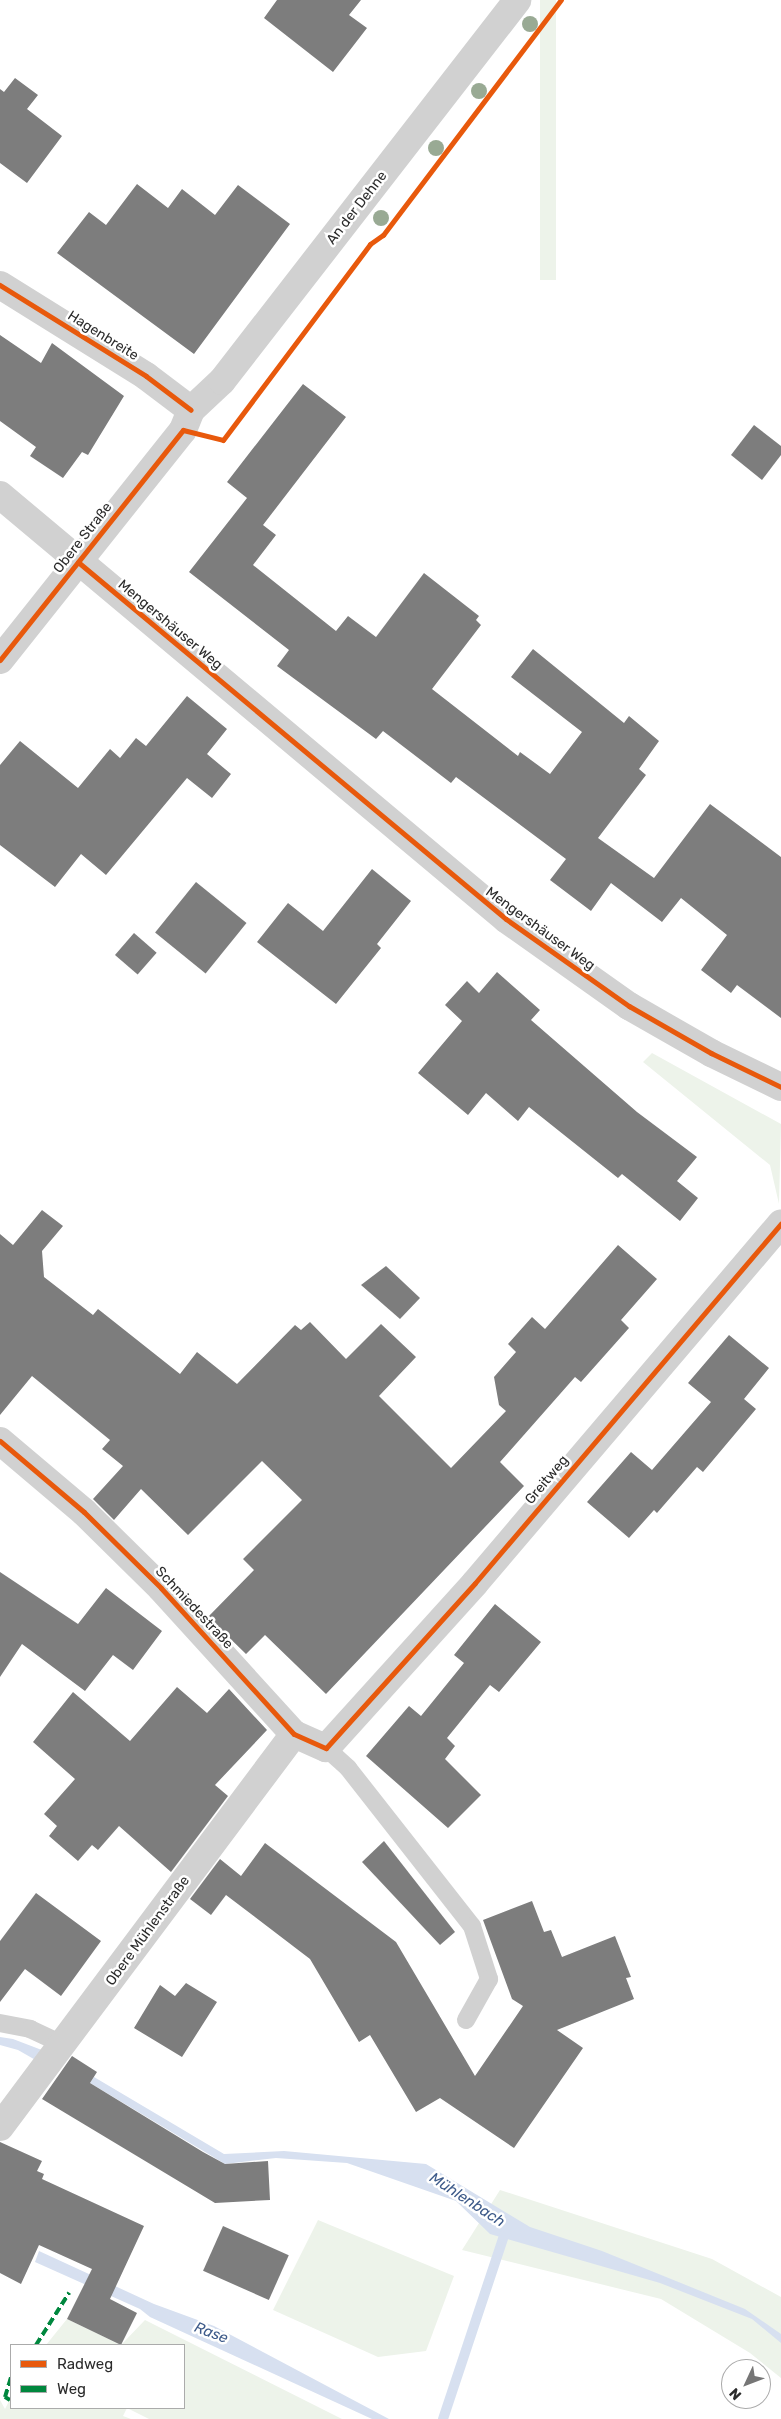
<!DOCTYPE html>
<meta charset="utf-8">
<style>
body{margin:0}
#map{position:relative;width:781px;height:2419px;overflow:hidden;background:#fff;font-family:Rubik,sans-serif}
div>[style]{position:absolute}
.green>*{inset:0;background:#edf3ea;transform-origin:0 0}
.water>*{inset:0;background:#d7e0f0}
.stream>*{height:10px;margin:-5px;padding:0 5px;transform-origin:5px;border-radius:5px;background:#d7e0f0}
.building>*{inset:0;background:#7d7d7d;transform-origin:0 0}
.service>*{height:18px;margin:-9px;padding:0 9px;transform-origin:9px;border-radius:9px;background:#d1d1d1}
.minor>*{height:28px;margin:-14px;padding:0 14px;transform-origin:14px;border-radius:14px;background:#d1d1d1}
.tertiary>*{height:28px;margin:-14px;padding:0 14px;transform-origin:14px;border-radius:14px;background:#d1d1d1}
.quiet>*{height:4px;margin-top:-2px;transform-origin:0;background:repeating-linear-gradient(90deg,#00873e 0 8px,transparent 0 12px)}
.cycleway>*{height:5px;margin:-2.5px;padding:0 2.5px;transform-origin:2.5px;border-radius:2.5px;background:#e8590c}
.trees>*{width:16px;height:16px;margin:-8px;border-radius:50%;background:#99aa94}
span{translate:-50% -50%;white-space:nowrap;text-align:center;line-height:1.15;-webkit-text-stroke:5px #fff;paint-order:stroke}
.street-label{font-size:14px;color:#2c2c2c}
.water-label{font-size:15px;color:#3e5b8a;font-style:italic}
.legend{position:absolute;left:10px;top:2344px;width:175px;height:65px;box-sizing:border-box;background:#fff;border:1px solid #ababab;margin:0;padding:6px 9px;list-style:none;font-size:15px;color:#2c2c2c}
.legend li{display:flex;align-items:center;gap:10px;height:25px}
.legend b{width:25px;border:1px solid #ababab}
.north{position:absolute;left:721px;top:2359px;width:50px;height:50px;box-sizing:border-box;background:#fff;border:1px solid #ababab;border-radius:50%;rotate:227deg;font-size:14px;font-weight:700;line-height:20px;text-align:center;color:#2c2c2c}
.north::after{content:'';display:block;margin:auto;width:18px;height:22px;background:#767676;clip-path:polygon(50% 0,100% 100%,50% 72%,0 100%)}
</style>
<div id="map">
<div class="green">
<i style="left:540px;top:0;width:16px;height:280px"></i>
<i style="clip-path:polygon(652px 1053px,781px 1124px,779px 1204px,770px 1165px,643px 1062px)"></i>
<i style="clip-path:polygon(500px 2190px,712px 2259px,781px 2297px,781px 2378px,750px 2353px,661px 2299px,462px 2250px)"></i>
<i style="clip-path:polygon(318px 2220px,454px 2276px,426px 2351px,378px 2357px,273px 2310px)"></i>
<i style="clip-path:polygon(67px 2319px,121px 2345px,145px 2320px,342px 2419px,149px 2419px,127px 2408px,123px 2416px,131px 2419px,0 2419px,0 2400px,5px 2409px,11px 2397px,11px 2408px,184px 2408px,184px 2345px,46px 2345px)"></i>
</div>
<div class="water">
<i style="clip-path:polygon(0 2037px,13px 2039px,47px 2052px,39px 2062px,18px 2050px,0 2045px)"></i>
<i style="clip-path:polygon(94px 2077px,224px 2154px,284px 2151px,426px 2164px,530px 2227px,602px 2251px,745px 2309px,781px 2334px,781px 2343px,752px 2319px,660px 2283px,490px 2234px,456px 2201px,347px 2163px,276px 2158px,225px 2164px,90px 2083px)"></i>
<i style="clip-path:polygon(39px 2251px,154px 2304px,214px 2326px,389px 2419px,372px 2419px,150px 2317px,140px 2309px,35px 2262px)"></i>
</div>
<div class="stream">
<i style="left:443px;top:2419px;width:202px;rotate:-71.6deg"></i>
</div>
<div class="building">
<i style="clip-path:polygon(277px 0,361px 0,349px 15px,367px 28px,333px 72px,264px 18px)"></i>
<i style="clip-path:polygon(15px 78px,38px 95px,27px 109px,62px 136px,27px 183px,0 163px,0 89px,4px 92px)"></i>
<i style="clip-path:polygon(137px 184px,168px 208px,182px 189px,215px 215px,238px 185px,290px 224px,194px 354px,57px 253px,89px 212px,106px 225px)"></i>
<i style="clip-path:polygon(0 335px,41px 363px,52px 343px,124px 396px,88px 455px,82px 452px,63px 478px,30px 456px,36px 447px,0 421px)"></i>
<i style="clip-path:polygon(303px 384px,346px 417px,263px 525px,276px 535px,253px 565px,336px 631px,348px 616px,376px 637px,424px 573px,479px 616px,476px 620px,481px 625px,432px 689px,518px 756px,520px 752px,550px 774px,582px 732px,511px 677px,533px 649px,624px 723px,629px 716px,659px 741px,639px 769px,646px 775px,598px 838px,654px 878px,710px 804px,781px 857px,781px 1018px,737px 985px,731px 993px,701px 970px,727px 935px,681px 898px,662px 922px,611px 883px,591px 911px,550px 880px,566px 859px,456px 777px,451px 783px,383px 731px,376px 739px,277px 666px,289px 650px,189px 572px,247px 498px,227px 482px)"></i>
<i style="clip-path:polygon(754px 425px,781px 446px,781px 455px,762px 480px,731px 455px)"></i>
<i style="clip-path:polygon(187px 696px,227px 729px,207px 754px,231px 774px,212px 798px,187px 778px,106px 875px,81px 854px,55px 887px,0 845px,0 765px,20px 741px,78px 788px,110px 749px,120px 758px,136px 738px,146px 746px)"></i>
<i style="clip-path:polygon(372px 869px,411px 901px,377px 944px,381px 948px,336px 1004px,257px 942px,288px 903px,323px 931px)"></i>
<i style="left:196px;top:882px;width:65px;height:65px;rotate:39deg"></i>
<i style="left:134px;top:933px;width:30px;height:29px;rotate:41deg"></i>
<i style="clip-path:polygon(497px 972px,540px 1010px,531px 1020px,637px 1112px,697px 1157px,677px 1181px,698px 1198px,680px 1221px,622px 1174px,618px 1178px,529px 1107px,518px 1121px,486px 1093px,468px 1115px,418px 1073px,462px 1021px,445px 1005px,467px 981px,479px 993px)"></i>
<i style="clip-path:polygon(42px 1210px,63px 1226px,42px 1251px,44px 1277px,93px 1315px,98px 1309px,180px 1374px,197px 1352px,237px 1384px,295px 1325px,301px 1330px,310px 1322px,346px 1359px,381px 1324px,416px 1357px,379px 1396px,451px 1468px,506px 1411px,499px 1405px,494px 1377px,516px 1352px,508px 1344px,532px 1317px,545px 1329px,618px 1245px,657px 1279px,621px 1320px,629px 1328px,581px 1382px,575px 1377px,500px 1462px,524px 1486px,326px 1694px,265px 1635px,246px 1654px,208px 1617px,254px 1570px,243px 1559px,302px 1500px,262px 1461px,188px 1535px,141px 1489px,114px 1520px,93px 1499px,123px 1466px,102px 1449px,110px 1440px,32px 1376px,0 1415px,0 1234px,13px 1245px)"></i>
<i style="clip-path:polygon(386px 1266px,420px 1298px,400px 1319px,361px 1285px)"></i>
<i style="clip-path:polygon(729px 1335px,769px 1368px,744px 1399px,756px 1409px,703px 1472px,697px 1467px,657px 1513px,654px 1510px,629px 1538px,587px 1502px,631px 1452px,652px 1470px,711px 1402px,688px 1383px)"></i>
<i style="clip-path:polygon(0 1572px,78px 1624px,106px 1588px,162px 1631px,133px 1670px,113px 1655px,85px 1691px,22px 1644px,0 1677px)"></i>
<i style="clip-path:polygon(495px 1604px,541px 1642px,499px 1692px,490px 1685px,447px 1738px,455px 1746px,445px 1759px,481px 1795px,448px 1828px,366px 1756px,409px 1706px,421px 1716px,464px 1663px,454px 1655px)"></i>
<i style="clip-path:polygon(177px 1687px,207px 1713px,229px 1689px,267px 1730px,215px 1785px,228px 1796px,171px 1872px,119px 1826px,98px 1850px,92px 1845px,78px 1861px,49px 1836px,57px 1826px,44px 1814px,75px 1779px,33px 1742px,73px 1692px,130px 1741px)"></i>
<i style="clip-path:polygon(384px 1841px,455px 1932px,440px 1945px,362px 1862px)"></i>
<i style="clip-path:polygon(265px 1843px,396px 1942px,475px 2076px,523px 2006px,512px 1999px,483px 1920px,532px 1901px,544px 1932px,551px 1930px,562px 1957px,615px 1936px,631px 1977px,626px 1978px,634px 1999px,557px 2030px,583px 2048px,514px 2148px,440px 2098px,416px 2112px,370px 2035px,359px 2042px,310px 1959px,226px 1895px,211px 1915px,190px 1899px,220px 1859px,241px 1876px)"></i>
<i style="clip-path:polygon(36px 1893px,101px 1941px,61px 1996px,25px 1969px,0 2002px,0 1941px)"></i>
<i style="clip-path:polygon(186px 1983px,217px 2002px,182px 2057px,134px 2028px,160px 1985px,175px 1996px)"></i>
<i style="clip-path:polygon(72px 2056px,97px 2072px,90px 2083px,203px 2152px,225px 2164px,268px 2161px,270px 2200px,215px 2203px,42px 2099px)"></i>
<i style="clip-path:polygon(0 2142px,42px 2161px,37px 2171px,44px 2174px,42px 2179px,144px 2226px,110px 2299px,137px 2313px,121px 2345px,67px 2319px,92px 2269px,39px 2245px,21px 2284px,0 2273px)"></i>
<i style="left:223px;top:2226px;width:72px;height:49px;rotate:24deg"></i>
</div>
<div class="service">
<i style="left:326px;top:1748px;width:30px;rotate:42deg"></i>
<i style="left:348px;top:1768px;width:201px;rotate:51.9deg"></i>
<i style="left:472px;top:1926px;width:56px;rotate:72.2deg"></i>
<i style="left:489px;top:1979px;width:47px;rotate:119.3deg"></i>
<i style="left:0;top:2023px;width:31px;rotate:11deg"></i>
<i style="left:30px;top:2029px;width:38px;rotate:25deg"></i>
</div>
<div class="minor">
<i style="left:0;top:285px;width:172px;rotate:31.9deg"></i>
<i style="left:146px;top:376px;width:56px;rotate:37.1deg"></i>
<i style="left:0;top:495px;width:660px;rotate:39.96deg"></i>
<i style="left:506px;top:919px;width:151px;rotate:35.3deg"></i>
<i style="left:629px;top:1006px;width:95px;rotate:29.8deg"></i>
<i style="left:711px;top:1053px;width:78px;rotate:25.9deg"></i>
<i style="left:0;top:1441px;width:110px;rotate:40.2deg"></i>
<i style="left:84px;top:1512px;width:108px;rotate:44.6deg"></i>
<i style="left:161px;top:1588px;width:197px;rotate:47.7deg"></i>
<i style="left:294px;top:1734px;width:35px;rotate:24deg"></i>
<i style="left:326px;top:1748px;width:222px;rotate:-47.9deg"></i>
<i style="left:475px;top:1583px;width:472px;rotate:-49.6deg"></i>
<i style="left:0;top:2127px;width:491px;rotate:-53.2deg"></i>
</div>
<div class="tertiary">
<i style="left:0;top:660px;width:294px;rotate:-51.5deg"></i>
<i style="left:183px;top:430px;width:22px;rotate:-68deg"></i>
<i style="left:191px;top:410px;width:42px;rotate:-43.1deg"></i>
<i style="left:222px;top:381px;width:482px;rotate:-52.2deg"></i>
</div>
<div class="quiet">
<i style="left:36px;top:2345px;width:62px;rotate:-57.6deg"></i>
<i style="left:10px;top:2400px;width:6px;rotate:-149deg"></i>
<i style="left:5px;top:2397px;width:21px;rotate:-73deg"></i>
</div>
<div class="cycleway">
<i style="left:0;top:285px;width:172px;rotate:31.9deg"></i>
<i style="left:146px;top:376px;width:56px;rotate:37.1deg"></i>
<i style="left:78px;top:562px;width:557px;rotate:39.83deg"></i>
<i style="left:506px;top:919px;width:151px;rotate:35.3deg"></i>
<i style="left:629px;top:1006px;width:95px;rotate:29.8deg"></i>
<i style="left:711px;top:1053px;width:78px;rotate:25.9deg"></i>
<i style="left:0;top:660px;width:294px;rotate:-51.5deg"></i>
<i style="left:183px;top:430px;width:41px;rotate:14deg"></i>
<i style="left:223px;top:440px;width:245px;rotate:-53.1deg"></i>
<i style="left:370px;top:244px;width:16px;rotate:-35deg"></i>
<i style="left:383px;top:235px;width:295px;rotate:-52.9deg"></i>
<i style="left:0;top:1441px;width:110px;rotate:40.2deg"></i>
<i style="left:84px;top:1512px;width:108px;rotate:44.6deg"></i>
<i style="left:161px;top:1588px;width:197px;rotate:47.7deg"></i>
<i style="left:294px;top:1734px;width:35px;rotate:24deg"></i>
<i style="left:326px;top:1748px;width:222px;rotate:-47.9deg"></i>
<i style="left:475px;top:1583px;width:472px;rotate:-49.6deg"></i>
</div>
<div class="trees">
<i style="left:530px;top:24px"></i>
<i style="left:479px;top:91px"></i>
<i style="left:436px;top:148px"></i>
<i style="left:381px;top:218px"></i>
</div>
<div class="street-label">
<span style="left:357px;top:208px;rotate:-52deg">An der Dehne</span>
<span style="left:103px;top:336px;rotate:32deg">Hagenbreite</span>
<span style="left:83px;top:538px;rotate:-52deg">Obere Straße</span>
<span style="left:170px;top:625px;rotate:40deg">Mengershäuser Weg</span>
<span style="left:540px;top:929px;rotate:36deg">Mengershäuser Weg</span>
<span style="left:547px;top:1480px;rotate:-50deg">Greitweg</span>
<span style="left:194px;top:1608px;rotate:47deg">Schmiedestraße</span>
<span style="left:148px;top:1931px;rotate:-54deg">Obere Mühlenstraße</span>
</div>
<div class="water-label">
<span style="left:467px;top:2200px;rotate:33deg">Mühlenbach</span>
<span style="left:211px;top:2333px;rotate:21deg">Rase</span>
</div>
<ul class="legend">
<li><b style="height:6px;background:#e8590c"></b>Radweg</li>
<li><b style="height:6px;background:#00873e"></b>Weg</li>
</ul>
<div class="north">N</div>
</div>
